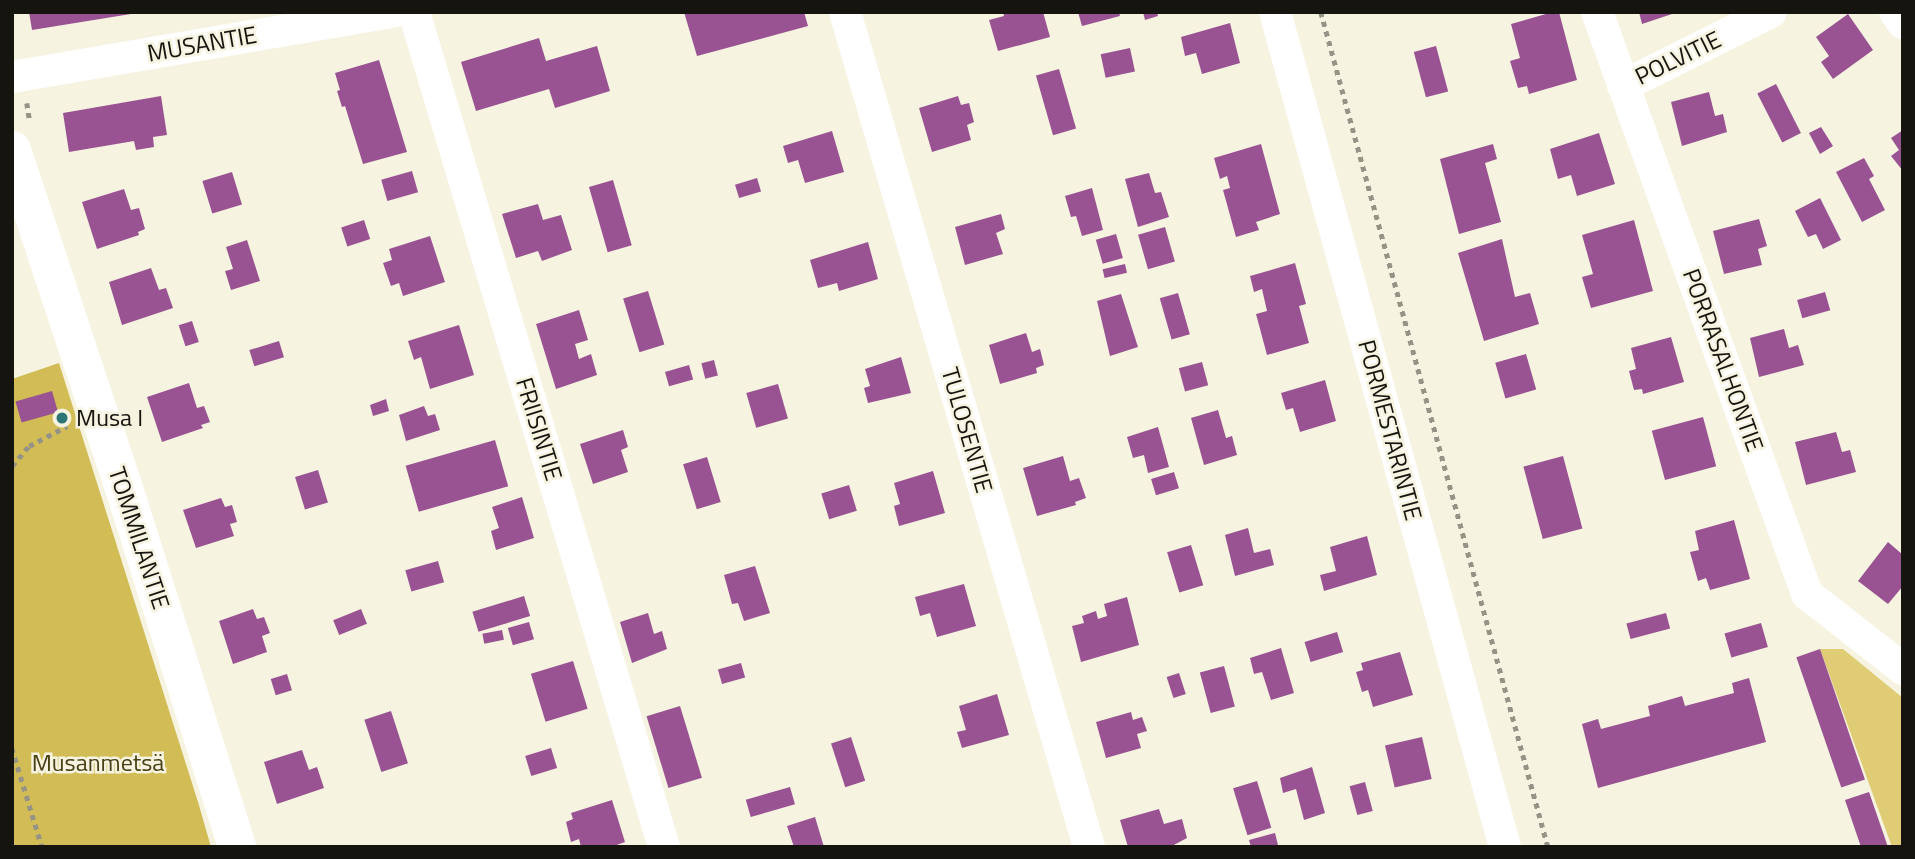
<!DOCTYPE html>
<meta charset="utf-8">
<style>
body{margin:0}
#map{position:relative;width:1915px;height:859px;overflow:hidden;background:#f6f3e1;font-family:"Titillium Web",sans-serif}
div>[style]{position:absolute}
.green>*{inset:0;background:#dfcc74}
.forest>*{inset:0;background:#d2bc55}
.building>*{inset:0;background:#9a5392;transform-origin:0 0}
.path>*{height:4.5px;margin-top:-2.25px;transform-origin:0;background:repeating-linear-gradient(90deg,#959386 0 5px,transparent 0 10px)}
.street>*{height:32px;margin:-16px;padding:0 16px;transform-origin:16px;border-radius:16px;background:#fff}
.secondary>*{height:38px;margin:-19px;padding:0 19px;transform-origin:19px;border-radius:19px;background:#fff}
.dots>*{width:19px;height:19px;translate:-50% -50%;box-sizing:border-box;border:4px solid #f6f3e1;border-radius:50%}
span{translate:-50% -50%;white-space:nowrap;text-align:center;line-height:1.15;-webkit-text-stroke:5px #f6f3e1;paint-order:stroke}
.street-label{font-size:24px;color:#15140e}
.poi-label{font-size:24px;color:#15140e}
.left{translate:0 -50%;text-align:left}
.park-label{font-size:24px;color:#494015}
.frame{position:absolute;inset:0;border:14px solid #15140e;pointer-events:none}
</style>
<div id="map">
<div class="green">
<i style="clip-path:polygon(1820px 649px,1843px 649px,1903px 698px,1903px 847px,1892px 847px)"></i>
</div>
<div class="forest">
<i style="clip-path:polygon(59px 363px,198px 802px,211px 847px,12px 847px,12px 379px)"></i>
</div>
<div class="building">
<i style="clip-path:polygon(29px 12px,131px 12px,131px 14px,32px 30px)"></i>
<i style="clip-path:polygon(684px 12px,804px 12px,808px 26px,697px 56px)"></i>
<i style="clip-path:polygon(1003px 12px,1043px 12px,1050px 37px,998px 51px,989px 20px,1004px 16px)"></i>
<i style="clip-path:polygon(1078px 12px,1119px 12px,1120px 16px,1082px 26px)"></i>
<i style="clip-path:polygon(1143px 12px,1157px 12px,1158px 16px,1145px 20px)"></i>
<i style="clip-path:polygon(1553px 12px,1559px 12px,1577px 80px,1529px 94px,1527px 86px,1518px 88px,1510px 61px,1520px 58px,1511px 24px)"></i>
<i style="clip-path:polygon(1639px 12px,1675px 12px,1675px 13px,1642px 24px)"></i>
<i style="clip-path:polygon(1848px 14px,1873px 50px,1833px 79px,1821px 62px,1829px 56px,1816px 37px)"></i>
<i style="clip-path:polygon(1230px 23px,1240px 63px,1202px 74px,1196px 53px,1185px 56px,1181px 37px)"></i>
<i style="clip-path:polygon(539px 38px,546px 61px,597px 46px,610px 91px,555px 108px,549px 89px,476px 111px,461px 62px)"></i>
<i style="left:1436px;top:46px;width:47px;height:23px;rotate:75deg"></i>
<i style="left:1130px;top:48px;width:24px;height:30px;rotate:78deg"></i>
<i style="clip-path:polygon(379px 60px,407px 152px,363px 164px,345px 106px,342px 107px,337px 91px,340px 90px,335px 73px)"></i>
<i style="left:1059px;top:69px;width:62px;height:24px;rotate:74deg"></i>
<i style="left:1776px;top:84px;width:55px;height:21px;rotate:63deg"></i>
<i style="clip-path:polygon(1709px 92px,1715px 116px,1723px 114px,1727px 132px,1682px 146px,1671px 102px)"></i>
<i style="clip-path:polygon(161px 96px,167px 135px,153px 137px,154px 147px,136px 150px,134px 141px,69px 152px,63px 113px)"></i>
<i style="clip-path:polygon(958px 96px,961px 105px,969px 103px,974px 122px,967px 125px,971px 140px,932px 152px,919px 108px)"></i>
<i style="clip-path:polygon(1821px 127px,1833px 146px,1820px 154px,1809px 133px)"></i>
<i style="clip-path:polygon(1903px 130px,1903px 171px,1891px 156px,1899px 150px,1891px 138px)"></i>
<i style="clip-path:polygon(832px 131px,844px 172px,805px 183px,798px 160px,788px 163px,783px 146px)"></i>
<i style="clip-path:polygon(1599px 133px,1615px 184px,1577px 196px,1571px 175px,1558px 179px,1550px 149px)"></i>
<i style="clip-path:polygon(1261px 144px,1280px 214px,1256px 222px,1259px 230px,1236px 237px,1223px 190px,1230px 188px,1227px 176px,1220px 179px,1214px 158px)"></i>
<i style="clip-path:polygon(1493px 144px,1497px 159px,1485px 163px,1501px 222px,1459px 234px,1440px 159px)"></i>
<i style="clip-path:polygon(1864px 158px,1874px 176px,1869px 179px,1885px 210px,1862px 222px,1836px 172px)"></i>
<i style="left:412px;top:171px;width:22px;height:32px;rotate:74deg"></i>
<i style="left:232px;top:172px;width:34px;height:31px;rotate:73deg"></i>
<i style="clip-path:polygon(1149px 173px,1155px 193px,1161px 192px,1169px 217px,1138px 227px,1125px 179px)"></i>
<i style="left:757px;top:178px;width:14px;height:23px;rotate:73deg"></i>
<i style="left:613px;top:180px;width:68px;height:25px;rotate:74deg"></i>
<i style="clip-path:polygon(1092px 188px,1103px 230px,1082px 236px,1076px 216px,1071px 217px,1065px 196px)"></i>
<i style="clip-path:polygon(124px 189px,131px 210px,139px 208px,145px 229px,138px 232px,139px 235px,97px 249px,82px 202px)"></i>
<i style="clip-path:polygon(1820px 198px,1841px 240px,1823px 249px,1816px 234px,1808px 237px,1795px 211px)"></i>
<i style="clip-path:polygon(538px 204px,543px 220px,561px 215px,572px 250px,542px 261px,538px 251px,516px 258px,502px 214px)"></i>
<i style="clip-path:polygon(1001px 214px,1005px 229px,996px 233px,1003px 254px,965px 265px,955px 227px)"></i>
<i style="clip-path:polygon(1759px 219px,1767px 246px,1758px 249px,1762px 265px,1724px 274px,1713px 231px)"></i>
<i style="left:364px;top:220px;width:20px;height:24px;rotate:72deg"></i>
<i style="clip-path:polygon(1634px 220px,1653px 291px,1591px 308px,1582px 277px,1593px 274px,1582px 235px)"></i>
<i style="left:1165px;top:227px;width:36px;height:28px;rotate:74deg"></i>
<i style="left:1116px;top:234px;width:25px;height:21px;rotate:74deg"></i>
<i style="clip-path:polygon(430px 236px,445px 282px,403px 296px,399px 283px,391px 286px,383px 263px,392px 260px,389px 249px)"></i>
<i style="clip-path:polygon(1502px 239px,1515px 297px,1530px 293px,1539px 324px,1484px 341px,1458px 253px)"></i>
<i style="clip-path:polygon(247px 240px,260px 281px,231px 290px,225px 271px,233px 269px,226px 247px)"></i>
<i style="clip-path:polygon(868px 242px,878px 279px,839px 291px,837px 283px,818px 288px,810px 260px)"></i>
<i style="clip-path:polygon(1295px 263px,1306px 304px,1299px 306px,1309px 343px,1267px 355px,1256px 314px,1267px 311px,1262px 289px,1254px 292px,1250px 276px)"></i>
<i style="left:1125px;top:264px;width:9px;height:23px;rotate:77deg"></i>
<i style="clip-path:polygon(151px 268px,159px 290px,166px 288px,173px 308px,122px 325px,109px 282px)"></i>
<i style="left:648px;top:291px;width:56px;height:26px;rotate:73deg"></i>
<i style="left:1825px;top:292px;width:19px;height:29px;rotate:74deg"></i>
<i style="left:1178px;top:293px;width:43px;height:19px;rotate:74deg"></i>
<i style="clip-path:polygon(1121px 294px,1138px 347px,1110px 356px,1097px 301px)"></i>
<i style="clip-path:polygon(579px 310px,588px 340px,575px 344px,579px 359px,591px 354px,597px 375px,556px 389px,536px 324px)"></i>
<i style="left:192px;top:321px;width:22px;height:14px;rotate:72deg"></i>
<i style="clip-path:polygon(459px 325px,474px 375px,430px 389px,421px 357px,414px 360px,408px 341px)"></i>
<i style="clip-path:polygon(1784px 329px,1789px 348px,1798px 345px,1804px 365px,1759px 377px,1750px 338px)"></i>
<i style="clip-path:polygon(1026px 333px,1032px 352px,1040px 349px,1044px 365px,1036px 368px,1037px 373px,1000px 384px,989px 345px)"></i>
<i style="clip-path:polygon(1671px 337px,1684px 382px,1643px 394px,1642px 389px,1634px 390px,1629px 371px,1636px 369px,1631px 348px)"></i>
<i style="left:279px;top:341px;width:17px;height:31px;rotate:73deg"></i>
<i style="left:1526px;top:354px;width:37px;height:32px;rotate:74deg"></i>
<i style="clip-path:polygon(901px 357px,911px 393px,868px 403px,864px 388px,870px 386px,865px 369px)"></i>
<i style="left:714px;top:360px;width:16px;height:13px;rotate:76deg"></i>
<i style="left:1202px;top:362px;width:24px;height:24px;rotate:75deg"></i>
<i style="left:689px;top:365px;width:15px;height:25px;rotate:74deg"></i>
<i style="clip-path:polygon(1325px 380px,1336px 421px,1300px 432px,1293px 408px,1286px 410px,1281px 393px)"></i>
<i style="clip-path:polygon(189px 383px,197px 408px,204px 406px,210px 422px,201px 425px,203px 428px,162px 442px,147px 397px)"></i>
<i style="left:778px;top:384px;width:36px;height:33px;rotate:74deg"></i>
<i style="left:52px;top:391px;width:22px;height:38px;rotate:74deg"></i>
<i style="clip-path:polygon(386px 399px,389px 411px,373px 416px,370px 405px)"></i>
<i style="clip-path:polygon(424px 406px,428px 416px,435px 414px,440px 430px,406px 441px,399px 415px)"></i>
<i style="clip-path:polygon(1218px 410px,1226px 438px,1232px 436px,1237px 455px,1204px 465px,1191px 418px)"></i>
<i style="left:1703px;top:417px;width:51px;height:53px;rotate:75deg"></i>
<i style="clip-path:polygon(1158px 427px,1169px 467px,1148px 473px,1144px 455px,1133px 458px,1127px 437px)"></i>
<i style="clip-path:polygon(623px 430px,628px 447px,621px 450px,628px 472px,593px 484px,580px 444px)"></i>
<i style="clip-path:polygon(1836px 432px,1842px 452px,1850px 450px,1856px 472px,1806px 485px,1795px 442px)"></i>
<i style="left:495px;top:440px;width:48px;height:93px;rotate:74deg"></i>
<i style="clip-path:polygon(1063px 456px,1070px 481px,1079px 478px,1086px 498px,1075px 502px,1076px 505px,1037px 516px,1023px 468px)"></i>
<i style="left:1563px;top:456px;width:75px;height:41px;rotate:75deg"></i>
<i style="left:707px;top:457px;width:47px;height:25px;rotate:73deg"></i>
<i style="left:318px;top:470px;width:34px;height:24px;rotate:73deg"></i>
<i style="clip-path:polygon(933px 471px,945px 513px,899px 526px,894px 506px,900px 504px,894px 483px)"></i>
<i style="left:1174px;top:472px;width:17px;height:24px;rotate:73deg"></i>
<i style="left:849px;top:485px;width:27px;height:29px;rotate:73deg"></i>
<i style="clip-path:polygon(522px 497px,534px 538px,496px 550px,491px 531px,499px 528px,492px 507px)"></i>
<i style="clip-path:polygon(221px 498px,225px 507px,232px 505px,237px 522px,230px 524px,234px 536px,196px 548px,183px 510px)"></i>
<i style="clip-path:polygon(1734px 520px,1750px 579px,1710px 590px,1706px 578px,1698px 581px,1690px 552px,1699px 550px,1695px 531px)"></i>
<i style="clip-path:polygon(1248px 528px,1254px 553px,1270px 549px,1274px 565px,1235px 576px,1225px 535px)"></i>
<i style="clip-path:polygon(1367px 536px,1377px 575px,1324px 591px,1320px 575px,1336px 571px,1330px 547px)"></i>
<i style="clip-path:polygon(1888px 542px,1903px 555px,1903px 586px,1888px 604px,1858px 581px)"></i>
<i style="left:1191px;top:545px;width:42px;height:25px;rotate:73deg"></i>
<i style="left:438px;top:561px;width:22px;height:34px;rotate:74deg"></i>
<i style="clip-path:polygon(755px 566px,770px 613px,744px 621px,738px 603px,732px 604px,724px 575px)"></i>
<i style="clip-path:polygon(964px 584px,976px 626px,937px 637px,930px 613px,920px 616px,915px 597px)"></i>
<i style="left:524px;top:596px;width:21px;height:54px;rotate:73deg"></i>
<i style="clip-path:polygon(1127px 597px,1139px 645px,1081px 662px,1072px 626px,1084px 623px,1082px 616px,1096px 611px,1098px 619px,1107px 616px,1104px 604px)"></i>
<i style="clip-path:polygon(253px 609px,257px 619px,264px 617px,270px 633px,262px 636px,267px 652px,233px 664px,219px 621px)"></i>
<i style="left:361px;top:609px;width:16px;height:30px;rotate:68deg"></i>
<i style="clip-path:polygon(648px 613px,654px 634px,662px 631px,667px 649px,632px 663px,620px 622px)"></i>
<i style="left:1666px;top:613px;width:16px;height:41px;rotate:75deg"></i>
<i style="left:529px;top:622px;width:18px;height:22px;rotate:74deg"></i>
<i style="left:1761px;top:623px;width:25px;height:38px;rotate:74deg"></i>
<i style="left:502px;top:630px;width:10px;height:20px;rotate:79deg"></i>
<i style="left:1337px;top:632px;width:21px;height:34px;rotate:73deg"></i>
<i style="clip-path:polygon(1281px 648px,1294px 693px,1271px 700px,1262px 672px,1254px 674px,1250px 658px)"></i>
<i style="left:1820px;top:649px;width:138px;height:25px;rotate:71deg"></i>
<i style="clip-path:polygon(1400px 652px,1413px 695px,1373px 707px,1368px 690px,1362px 692px,1356px 672px,1363px 670px,1361px 663px)"></i>
<i style="left:573px;top:661px;width:50px;height:44px;rotate:73deg"></i>
<i style="left:741px;top:663px;width:15px;height:24px;rotate:74deg"></i>
<i style="left:1224px;top:666px;width:42px;height:25px;rotate:75deg"></i>
<i style="left:1179px;top:673px;width:22px;height:13px;rotate:72deg"></i>
<i style="left:287px;top:674px;width:17px;height:17px;rotate:73deg"></i>
<i style="clip-path:polygon(1749px 678px,1766px 742px,1598px 788px,1582px 724px,1598px 719px,1601px 729px,1650px 716px,1648px 706px,1682px 696px,1685px 706px,1734px 693px,1732px 683px)"></i>
<i style="clip-path:polygon(997px 694px,1009px 735px,962px 748px,957px 732px,966px 730px,959px 706px)"></i>
<i style="left:680px;top:706px;width:75px;height:35px;rotate:73deg"></i>
<i style="left:391px;top:711px;width:55px;height:28px;rotate:72deg"></i>
<i style="clip-path:polygon(1131px 712px,1133px 720px,1142px 717px,1147px 731px,1137px 734px,1141px 748px,1106px 758px,1096px 722px)"></i>
<i style="left:851px;top:737px;width:46px;height:21px;rotate:72deg"></i>
<i style="left:1422px;top:737px;width:43px;height:38px;rotate:77deg"></i>
<i style="left:551px;top:748px;width:21px;height:27px;rotate:73deg"></i>
<i style="clip-path:polygon(302px 750px,309px 770px,317px 767px,324px 788px,277px 804px,264px 762px)"></i>
<i style="clip-path:polygon(1312px 767px,1325px 813px,1304px 820px,1296px 789px,1283px 793px,1280px 778px)"></i>
<i style="left:1257px;top:781px;width:49px;height:25px;rotate:73deg"></i>
<i style="left:1365px;top:782px;width:30px;height:16px;rotate:75deg"></i>
<i style="left:790px;top:787px;width:18px;height:46px;rotate:74deg"></i>
<i style="clip-path:polygon(1869px 792px,1888px 847px,1861px 847px,1845px 800px)"></i>
<i style="clip-path:polygon(612px 800px,625px 842px,611px 847px,581px 847px,579px 839px,571px 842px,566px 822px,573px 819px,571px 813px)"></i>
<i style="clip-path:polygon(1159px 809px,1164px 824px,1182px 819px,1187px 838px,1170px 847px,1128px 847px,1120px 820px)"></i>
<i style="clip-path:polygon(815px 817px,824px 847px,794px 847px,787px 826px)"></i>
<i style="clip-path:polygon(1275px 833px,1278px 845px,1251px 847px,1249px 840px)"></i>
</div>
<div class="path">
<i style="left:1321px;top:12px;width:865px;rotate:74.79deg"></i>
<i style="left:27px;top:103px;width:19px;rotate:81deg"></i>
<i style="left:12px;top:466px;width:26px;rotate:-50deg"></i>
<i style="left:29px;top:446px;width:43px;rotate:-27.8deg"></i>
<i style="left:12px;top:748px;width:103px;rotate:73.1deg"></i>
</div>
<div class="street">
<i style="left:414px;top:12px;width:872px;rotate:73.33deg"></i>
<i style="left:845px;top:12px;width:870px;rotate:73.71deg"></i>
<i style="left:1275px;top:12px;width:866px;rotate:74.6deg"></i>
<i style="left:1597px;top:12px;width:619px;rotate:70.16deg"></i>
<i style="left:1807px;top:594px;width:122px;rotate:38deg"></i>
<i style="left:1895px;top:12px;width:14px;rotate:54deg"></i>
<i style="left:12px;top:77px;width:387px;rotate:-9.7deg"></i>
<i style="left:1623px;top:86px;width:165px;rotate:-26.6deg"></i>
</div>
<div class="secondary">
<i style="left:12px;top:150px;width:373px;rotate:71.7deg"></i>
<i style="left:129px;top:504px;width:360px;rotate:72.5deg"></i>
</div>
<div class="dots">
<i style="left:62px;top:418px;background:#2d7675"></i>
</div>
<div class="street-label">
<span style="left:202px;top:44px;rotate:-10deg">MUSANTIE</span>
<span style="left:1678px;top:58px;rotate:-26deg">POLVITIE</span>
<span style="left:1723px;top:360px;rotate:70deg">PORRASALHONTIE</span>
<span style="left:539px;top:429px;rotate:73deg">FRIISINTIE</span>
<span style="left:967px;top:430px;rotate:74deg">TULOSENTIE</span>
<span style="left:1390px;top:430px;rotate:75deg">PORMESTARINTIE</span>
<span style="left:139px;top:538px;rotate:72deg">TOMMILANTIE</span>
</div>
<div class="poi-label">
<span class="left" style="left:76px;top:418px">Musa I</span>
</div>
<div class="park-label">
<span style="left:98px;top:763px">Musanmetsä</span>
</div>
<div class="frame"></div>
</div>
